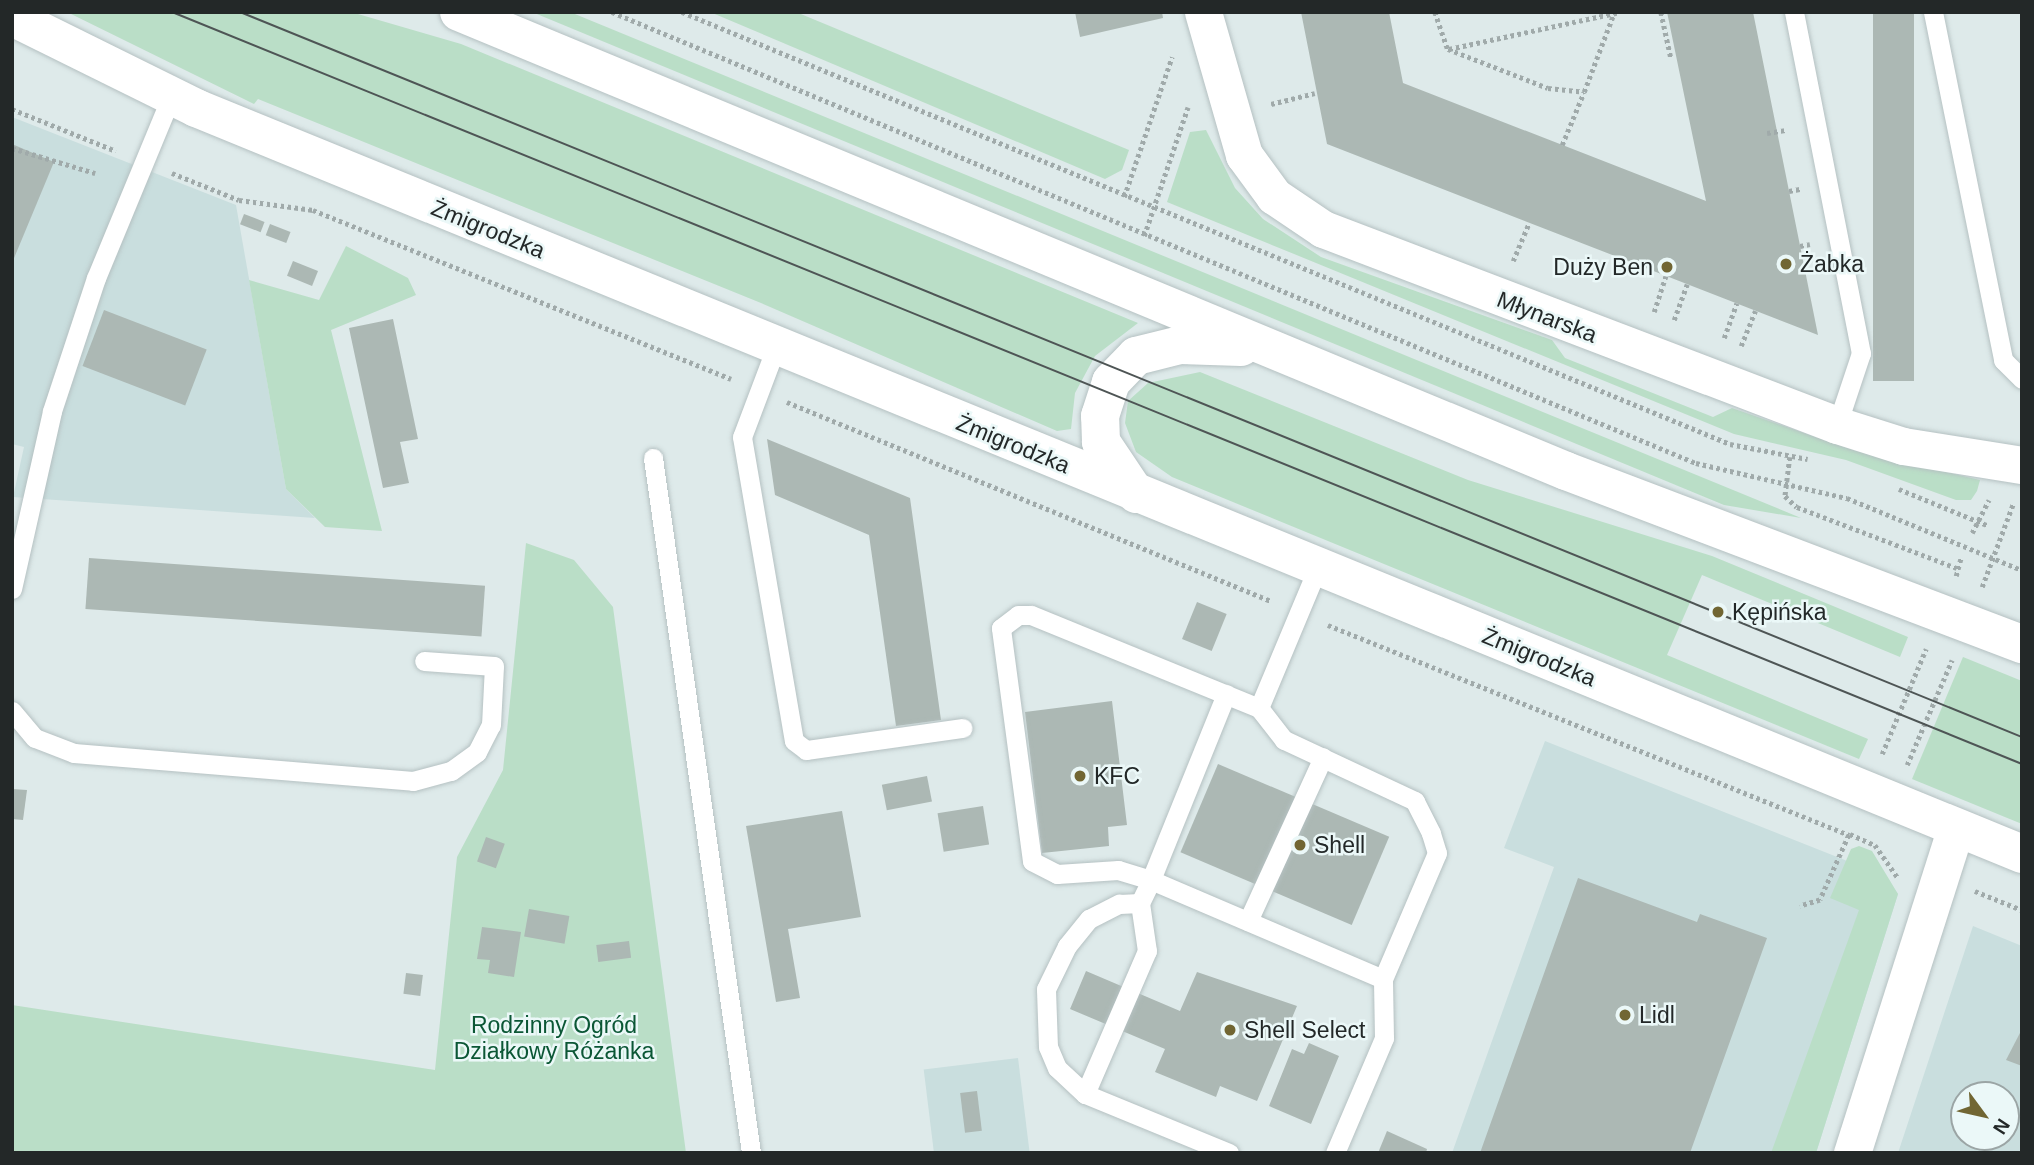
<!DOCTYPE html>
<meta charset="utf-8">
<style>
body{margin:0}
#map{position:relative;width:2034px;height:1165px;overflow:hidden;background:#deeaea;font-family:Helvetica,sans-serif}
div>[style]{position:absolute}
.built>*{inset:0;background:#c9dede;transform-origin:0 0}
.green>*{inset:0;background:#badec7}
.building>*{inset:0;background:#acb8b4;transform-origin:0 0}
.path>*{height:4.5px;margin-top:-2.25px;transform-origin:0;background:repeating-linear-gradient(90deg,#a0aaaa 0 3.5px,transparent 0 7px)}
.roads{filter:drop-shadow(0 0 2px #b5c1c2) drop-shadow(0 0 2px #b5c1c2)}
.service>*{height:19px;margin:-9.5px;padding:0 9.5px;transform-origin:9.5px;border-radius:9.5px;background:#fff}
.minor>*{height:37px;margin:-18.5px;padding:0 18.5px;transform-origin:18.5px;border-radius:18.5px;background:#fff}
.secondary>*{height:38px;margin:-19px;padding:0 19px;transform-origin:19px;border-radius:19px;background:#fff}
.tram>*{height:2px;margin:-1px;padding:0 1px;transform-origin:1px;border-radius:1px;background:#4e5555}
.dots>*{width:19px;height:19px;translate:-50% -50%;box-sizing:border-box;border:4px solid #ebf8f8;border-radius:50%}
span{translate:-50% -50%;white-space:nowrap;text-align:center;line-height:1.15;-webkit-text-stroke:5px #ebf8f8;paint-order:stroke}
.street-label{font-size:23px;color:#232828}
.poi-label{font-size:23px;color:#232828}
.left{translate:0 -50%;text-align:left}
.right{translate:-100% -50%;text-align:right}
.park-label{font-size:23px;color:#0b5735}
.frame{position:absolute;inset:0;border:14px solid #232828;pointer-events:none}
.north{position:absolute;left:1950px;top:1081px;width:70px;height:70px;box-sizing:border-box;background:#ebf8f8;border:2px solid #9ba5a5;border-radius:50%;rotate:123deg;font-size:19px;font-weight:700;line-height:28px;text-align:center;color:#232828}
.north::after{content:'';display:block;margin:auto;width:24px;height:32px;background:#716633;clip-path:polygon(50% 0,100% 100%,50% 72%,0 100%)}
</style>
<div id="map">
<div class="built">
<i style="clip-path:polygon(12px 117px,236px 205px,286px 489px,315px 518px,13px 497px,24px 447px,12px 444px)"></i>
<i style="clip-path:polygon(1545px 741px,1885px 876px,1898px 894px,1816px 1153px,1452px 1153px,1554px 867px,1504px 848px)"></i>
<i style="clip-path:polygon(evenodd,1973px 926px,2022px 946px,2022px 1153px,1898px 1153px,1973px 926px,1964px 1095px,2006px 1095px,2006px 1137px,1964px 1137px,1964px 1095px)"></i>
<i style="left:1018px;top:1058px;width:96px;height:95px;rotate:83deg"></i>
</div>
<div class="green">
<i style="clip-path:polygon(67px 12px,351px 12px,461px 44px,1138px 323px,1095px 356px,1075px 393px,1071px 429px,1057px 431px,761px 303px,258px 99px,254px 104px)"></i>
<i style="clip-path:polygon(532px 12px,570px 12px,1801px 518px,1724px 505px)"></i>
<i style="clip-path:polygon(710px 12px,796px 12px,1129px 150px,1122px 170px,1105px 179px)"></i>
<i style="clip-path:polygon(1206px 130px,1235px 188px,1263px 219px,1321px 257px,1552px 340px,1565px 358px,1713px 417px,1732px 408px,1856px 451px,1980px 480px,1977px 491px,1971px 500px,1956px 500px,1846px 460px,1734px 434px,1167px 202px,1190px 132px)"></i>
<i style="clip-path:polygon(346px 246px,408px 278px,416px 295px,331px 330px,382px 531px,325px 527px,286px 489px,249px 280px,319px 300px)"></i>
<i style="clip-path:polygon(1200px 372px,1468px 480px,1712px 556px,1908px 637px,1900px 657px,1702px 575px,1667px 655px,1868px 739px,1859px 759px,1172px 477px,1136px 452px,1125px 423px,1128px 401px,1148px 383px)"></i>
<i style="clip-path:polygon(526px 543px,574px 560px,613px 607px,686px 1153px,12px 1153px,12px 1005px,435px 1070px,457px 857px,503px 770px)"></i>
<i style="clip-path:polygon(1963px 657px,2022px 681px,2022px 824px,1912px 779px)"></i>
<i style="clip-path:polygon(1859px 846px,1872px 851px,1898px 894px,1816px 1153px,1771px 1153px,1859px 910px,1830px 898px,1851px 849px)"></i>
</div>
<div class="building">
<i style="clip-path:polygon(1075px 12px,1162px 12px,1163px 18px,1080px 37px)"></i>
<i style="clip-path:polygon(1301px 12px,1389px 12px,1403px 83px,1706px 201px,1667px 12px,1753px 12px,1818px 335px,1327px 144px)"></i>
<i style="left:1873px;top:12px;width:41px;height:369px"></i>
<i style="clip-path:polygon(12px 144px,54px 162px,12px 263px)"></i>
<i style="left:244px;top:214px;width:22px;height:11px;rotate:21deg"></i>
<i style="left:270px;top:224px;width:22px;height:12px;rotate:21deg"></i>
<i style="left:293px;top:261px;width:27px;height:16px;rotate:22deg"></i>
<i style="left:104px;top:310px;width:110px;height:60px;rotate:21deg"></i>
<i style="clip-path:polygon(393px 319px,418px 439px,400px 442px,409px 483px,383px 488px,349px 328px)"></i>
<i style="clip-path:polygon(767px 439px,910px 498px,941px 720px,896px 726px,869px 535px,775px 495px)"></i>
<i style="left:89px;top:558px;width:397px;height:51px;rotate:4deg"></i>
<i style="left:1197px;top:602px;width:32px;height:40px;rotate:22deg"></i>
<i style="clip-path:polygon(1112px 701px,1127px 825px,1108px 827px,1109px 846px,1042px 853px,1025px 712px)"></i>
<i style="left:1218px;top:764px;width:186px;height:96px;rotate:23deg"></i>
<i style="left:927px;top:776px;width:26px;height:46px;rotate:79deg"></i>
<i style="clip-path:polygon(12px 789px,27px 790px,23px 820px,12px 819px)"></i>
<i style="left:983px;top:806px;width:39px;height:46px;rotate:81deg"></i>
<i style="clip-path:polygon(842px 811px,861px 917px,788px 929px,800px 998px,776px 1002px,746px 826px)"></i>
<i style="left:486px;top:837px;width:20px;height:26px;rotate:20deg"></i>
<i style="clip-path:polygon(1578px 878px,1697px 922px,1700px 914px,1767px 938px,1690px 1153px,1480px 1153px)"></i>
<i style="left:529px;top:909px;width:41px;height:28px;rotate:10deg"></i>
<i style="clip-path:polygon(482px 927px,521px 932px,514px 977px,488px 973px,490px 960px,477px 959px)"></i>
<i style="left:629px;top:941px;width:17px;height:33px;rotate:83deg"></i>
<i style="clip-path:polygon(1086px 971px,1180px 1011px,1197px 972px,1297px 1006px,1257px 1101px,1220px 1086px,1216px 1097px,1155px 1072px,1165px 1049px,1070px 1009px)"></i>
<i style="left:406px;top:973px;width:17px;height:21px;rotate:7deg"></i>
<i style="clip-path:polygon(2022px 1029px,2022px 1066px,2006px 1060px)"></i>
<i style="clip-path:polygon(1309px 1043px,1339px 1056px,1311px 1124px,1269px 1106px,1292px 1049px,1304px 1054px)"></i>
<i style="left:977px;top:1091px;width:40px;height:17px;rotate:83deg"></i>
<i style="clip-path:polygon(1387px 1131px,1427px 1149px,1426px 1153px,1378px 1153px)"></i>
</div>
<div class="path">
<i style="left:612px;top:12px;width:1174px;rotate:22.59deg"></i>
<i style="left:1696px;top:463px;width:155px;rotate:13.1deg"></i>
<i style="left:1847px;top:498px;width:189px;rotate:22.4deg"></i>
<i style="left:682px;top:12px;width:1134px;rotate:22.4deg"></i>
<i style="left:1730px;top:444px;width:79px;rotate:10.9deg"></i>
<i style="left:1435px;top:12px;width:39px;rotate:71deg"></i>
<i style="left:1448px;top:49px;width:107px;rotate:21.3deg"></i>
<i style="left:1548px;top:88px;width:36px;rotate:6deg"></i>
<i style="left:1584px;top:92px;width:85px;rotate:-69.2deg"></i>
<i style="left:1661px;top:12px;width:47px;rotate:77.7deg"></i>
<i style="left:1449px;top:49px;width:175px;rotate:-12.2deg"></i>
<i style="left:1271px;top:104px;width:45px;rotate:-14deg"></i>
<i style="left:12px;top:109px;width:112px;rotate:22deg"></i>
<i style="left:1767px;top:133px;width:20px;rotate:-9deg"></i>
<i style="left:1562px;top:145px;width:57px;rotate:-67.5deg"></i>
<i style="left:12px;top:148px;width:87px;rotate:16.8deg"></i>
<i style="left:172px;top:173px;width:72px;rotate:21.9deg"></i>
<i style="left:239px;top:200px;width:75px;rotate:7.7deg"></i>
<i style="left:313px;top:210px;width:451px;rotate:22deg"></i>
<i style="left:1789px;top:191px;width:11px;rotate:-10deg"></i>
<i style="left:1124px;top:197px;width:148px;rotate:-71.1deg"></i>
<i style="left:1144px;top:236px;width:136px;rotate:-71.2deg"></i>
<i style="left:1800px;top:246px;width:10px;rotate:-11deg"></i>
<i style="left:1513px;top:261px;width:41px;rotate:-67.2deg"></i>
<i style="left:1654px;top:312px;width:38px;rotate:-72deg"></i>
<i style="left:1674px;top:320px;width:38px;rotate:-70deg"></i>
<i style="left:1724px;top:338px;width:37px;rotate:-70deg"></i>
<i style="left:1741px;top:346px;width:38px;rotate:-68deg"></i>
<i style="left:787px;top:402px;width:523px;rotate:22.35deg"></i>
<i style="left:1790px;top:457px;width:39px;rotate:97deg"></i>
<i style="left:1785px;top:496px;width:16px;rotate:43deg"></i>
<i style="left:1797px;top:507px;width:171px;rotate:20.9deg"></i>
<i style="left:1899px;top:489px;width:97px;rotate:22.3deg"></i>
<i style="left:1972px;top:533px;width:37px;rotate:-63deg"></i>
<i style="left:1956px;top:576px;width:20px;rotate:-75deg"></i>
<i style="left:1982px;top:587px;width:89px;rotate:-69.5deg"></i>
<i style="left:1328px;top:625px;width:562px;rotate:21.95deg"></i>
<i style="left:1849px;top:835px;width:71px;rotate:114deg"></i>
<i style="left:1820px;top:900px;width:21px;rotate:163deg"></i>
<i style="left:1882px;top:754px;width:114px;rotate:-67.3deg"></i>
<i style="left:1907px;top:765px;width:114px;rotate:-66.8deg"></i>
<i style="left:1850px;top:834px;width:27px;rotate:24deg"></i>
<i style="left:1875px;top:845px;width:39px;rotate:55deg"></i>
<i style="left:1975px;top:891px;width:51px;rotate:22deg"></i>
</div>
<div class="roads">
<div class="service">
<i style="left:1794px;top:12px;width:348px;rotate:78.9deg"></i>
<i style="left:1861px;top:353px;width:76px;rotate:108.4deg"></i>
<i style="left:1933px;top:12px;width:355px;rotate:78.6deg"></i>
<i style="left:2003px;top:360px;width:27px;rotate:45deg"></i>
<i style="left:776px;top:347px;width:96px;rotate:110.7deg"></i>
<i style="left:742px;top:437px;width:308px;rotate:80.3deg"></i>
<i style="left:794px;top:741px;width:15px;rotate:37deg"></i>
<i style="left:806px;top:750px;width:158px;rotate:-8deg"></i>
<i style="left:653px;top:458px;width:702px;rotate:81.97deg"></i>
<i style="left:12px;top:589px;width:182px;rotate:-77.3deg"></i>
<i style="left:52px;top:411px;width:140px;rotate:-71.7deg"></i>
<i style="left:96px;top:278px;width:196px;rotate:-67.5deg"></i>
<i style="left:1226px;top:694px;width:201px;rotate:112deg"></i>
<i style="left:1151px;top:880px;width:252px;rotate:23.1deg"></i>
<i style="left:1383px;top:979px;width:137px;rotate:-66.8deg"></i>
<i style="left:1437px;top:853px;width:21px;rotate:-107deg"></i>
<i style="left:1431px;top:833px;width:36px;rotate:-117deg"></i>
<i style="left:1415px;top:801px;width:145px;rotate:-155deg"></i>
<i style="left:1284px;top:740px;width:41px;rotate:-128deg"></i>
<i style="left:1259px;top:708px;width:153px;rotate:-67.3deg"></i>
<i style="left:12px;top:711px;width:35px;rotate:50deg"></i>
<i style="left:35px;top:738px;width:42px;rotate:21deg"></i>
<i style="left:74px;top:753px;width:340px;rotate:4.7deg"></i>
<i style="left:413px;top:781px;width:39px;rotate:-15deg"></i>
<i style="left:451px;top:771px;width:32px;rotate:-36deg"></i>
<i style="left:477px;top:752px;width:30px;rotate:-63deg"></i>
<i style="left:491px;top:725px;width:59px;rotate:-87.1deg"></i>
<i style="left:494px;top:666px;width:70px;rotate:-175.9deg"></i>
<i style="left:1248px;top:921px;width:180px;rotate:-65.4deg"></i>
<i style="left:1085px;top:1094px;width:38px;rotate:-137deg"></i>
<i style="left:1057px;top:1068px;width:23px;rotate:-113deg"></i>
<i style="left:1048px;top:1047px;width:58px;rotate:-92deg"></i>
<i style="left:1046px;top:989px;width:48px;rotate:-64deg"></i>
<i style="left:1067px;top:946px;width:35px;rotate:-51deg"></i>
<i style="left:1089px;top:919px;width:34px;rotate:-27deg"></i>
<i style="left:1119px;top:904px;width:21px;rotate:-3deg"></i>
<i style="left:1229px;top:1153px;width:156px;rotate:-157.7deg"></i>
<i style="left:1085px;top:1094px;width:156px;rotate:-66.6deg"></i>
<i style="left:1147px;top:951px;width:49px;rotate:-98.3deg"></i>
<i style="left:1140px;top:903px;width:25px;rotate:-64deg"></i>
<i style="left:1151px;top:880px;width:34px;rotate:-163deg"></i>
<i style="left:1118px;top:870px;width:61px;rotate:176.2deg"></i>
<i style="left:1057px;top:874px;width:28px;rotate:-153deg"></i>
<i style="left:1032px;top:861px;width:235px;rotate:-97.6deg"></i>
<i style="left:1001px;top:628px;width:21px;rotate:-37deg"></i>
<i style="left:1018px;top:615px;width:13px"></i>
<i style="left:1031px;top:615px;width:246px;rotate:22.2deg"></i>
<i style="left:1335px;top:1153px;width:125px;rotate:-66.9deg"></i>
<i style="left:1384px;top:1038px;width:59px;rotate:-91deg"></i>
</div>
<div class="minor">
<i style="left:1203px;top:12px;width:149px;rotate:74deg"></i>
<i style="left:1244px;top:155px;width:51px;rotate:53.8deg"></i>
<i style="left:1274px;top:196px;width:59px;rotate:34deg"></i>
<i style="left:1323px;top:229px;width:550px;rotate:20.87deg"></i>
<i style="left:1837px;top:425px;width:69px;rotate:17.7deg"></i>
<i style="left:1903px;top:446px;width:121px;rotate:9.1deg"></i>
<i style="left:1852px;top:1153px;width:342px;rotate:-72.3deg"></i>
</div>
<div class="secondary">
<i style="left:459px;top:12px;width:1198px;rotate:22.52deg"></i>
<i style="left:1566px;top:471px;width:488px;rotate:20.8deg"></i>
<i style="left:12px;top:17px;width:205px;rotate:26.3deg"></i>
<i style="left:196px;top:108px;width:1973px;rotate:22.22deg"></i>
<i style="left:1136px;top:494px;width:63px;rotate:-123.9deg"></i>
<i style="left:1101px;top:442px;width:26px;rotate:-92deg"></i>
<i style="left:1100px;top:416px;width:36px;rotate:-72deg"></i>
<i style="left:1111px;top:382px;width:36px;rotate:-46deg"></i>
<i style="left:1136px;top:356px;width:45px;rotate:-14deg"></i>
<i style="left:1180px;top:345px;width:61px;rotate:1.9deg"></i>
</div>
</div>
<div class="tram">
<i style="left:172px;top:12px;width:1997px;rotate:22.12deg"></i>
<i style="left:240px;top:12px;width:1924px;rotate:22.14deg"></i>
</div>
<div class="dots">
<i style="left:1786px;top:264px;background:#716633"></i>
<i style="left:1667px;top:267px;background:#716633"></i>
<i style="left:1718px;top:612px;background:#716633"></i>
<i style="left:1080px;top:776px;background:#716633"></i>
<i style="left:1300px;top:845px;background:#716633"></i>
<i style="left:1625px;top:1015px;background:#716633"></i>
<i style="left:1230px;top:1030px;background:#716633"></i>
</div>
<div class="street-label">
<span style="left:488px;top:229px;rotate:22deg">Żmigrodzka</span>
<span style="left:1547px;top:317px;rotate:21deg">Młynarska</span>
<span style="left:1013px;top:444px;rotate:22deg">Żmigrodzka</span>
<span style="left:1539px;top:657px;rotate:22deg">Żmigrodzka</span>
</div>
<div class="poi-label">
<span class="left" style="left:1800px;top:264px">Żabka</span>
<span class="right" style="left:1653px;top:267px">Duży Ben</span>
<span class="left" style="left:1732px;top:612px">Kępińska</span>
<span class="left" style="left:1094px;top:776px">KFC</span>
<span class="left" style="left:1314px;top:845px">Shell</span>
<span class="left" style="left:1639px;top:1015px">Lidl</span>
<span class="left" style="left:1244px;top:1030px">Shell Select</span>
</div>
<div class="park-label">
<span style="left:554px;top:1038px">Rodzinny Ogród<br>Działkowy Różanka</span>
</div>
<div class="frame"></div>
<div class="north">N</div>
</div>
